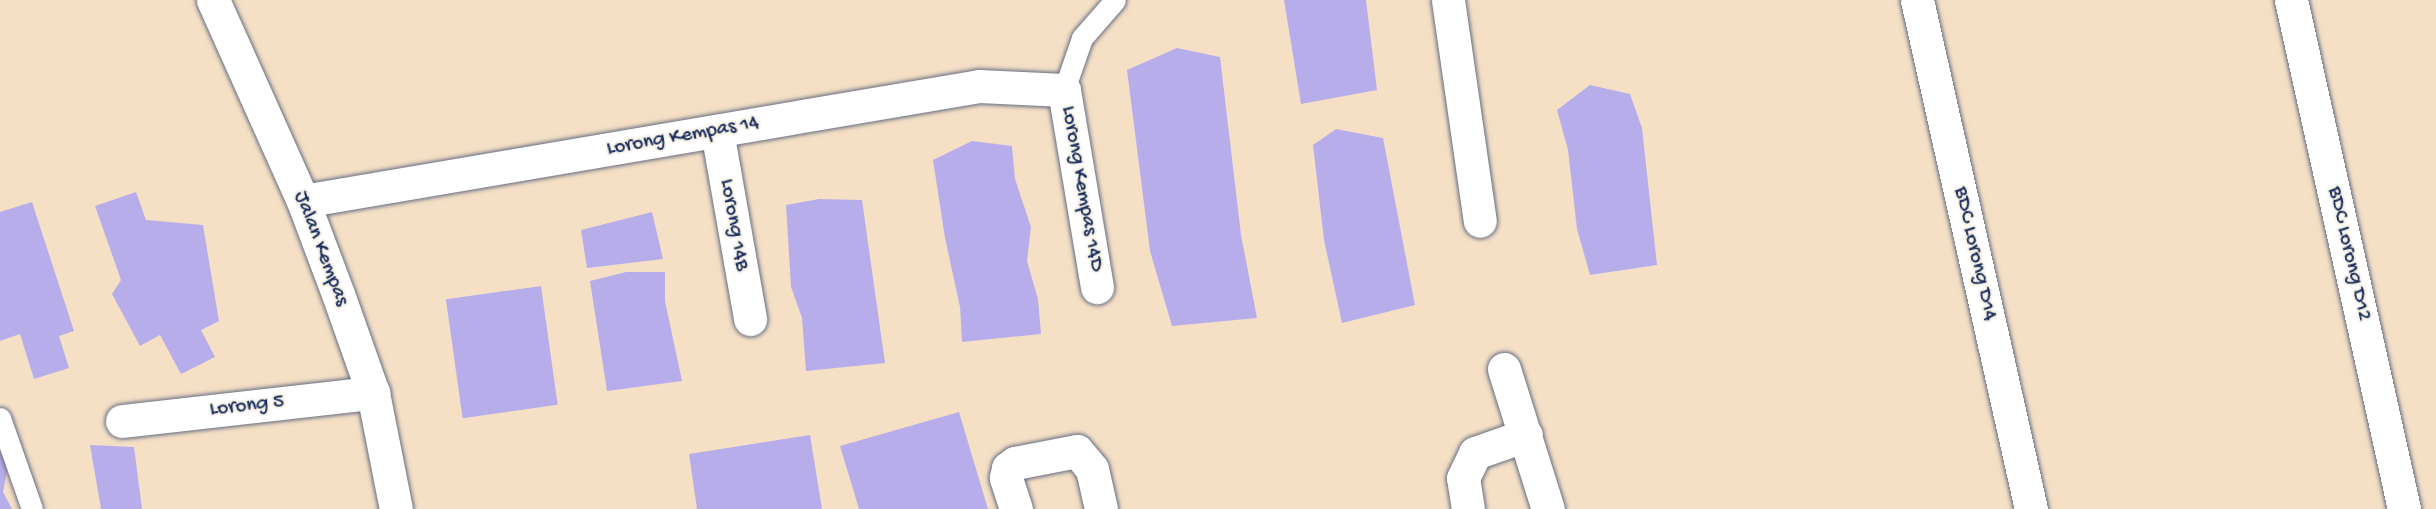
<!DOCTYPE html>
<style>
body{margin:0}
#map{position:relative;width:2436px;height:509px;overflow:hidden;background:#f5e0c6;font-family:"Gochi Hand",sans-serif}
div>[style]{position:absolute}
.building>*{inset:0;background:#b8adeb;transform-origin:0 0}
.roads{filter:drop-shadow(0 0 2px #676d82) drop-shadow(0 0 2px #676d82)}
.lane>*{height:21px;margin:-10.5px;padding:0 10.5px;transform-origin:10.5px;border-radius:10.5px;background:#fff}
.street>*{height:33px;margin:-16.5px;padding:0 16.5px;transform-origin:16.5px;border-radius:16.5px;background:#fff}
.secondary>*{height:33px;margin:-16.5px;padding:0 16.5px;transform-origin:16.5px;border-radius:16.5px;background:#fff}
span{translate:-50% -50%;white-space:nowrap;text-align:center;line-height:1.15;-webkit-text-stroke:4.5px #f7f3e8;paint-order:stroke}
.street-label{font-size:21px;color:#1b2f5e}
</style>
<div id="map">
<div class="building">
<i style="clip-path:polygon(1284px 0,1366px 0,1377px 90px,1301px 104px)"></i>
<i style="clip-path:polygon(1177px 48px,1220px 57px,1241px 235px,1257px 318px,1172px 326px,1150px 251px,1127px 70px)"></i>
<i style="clip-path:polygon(1590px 85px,1630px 94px,1642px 128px,1657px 265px,1590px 275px,1577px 229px,1568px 150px,1557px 110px)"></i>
<i style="clip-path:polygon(1336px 129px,1383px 138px,1415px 305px,1342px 323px,1324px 240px,1313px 145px)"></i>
<i style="clip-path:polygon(972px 141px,1012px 146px,1015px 179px,1031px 227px,1027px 261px,1038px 299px,1041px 334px,962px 342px,960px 307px,945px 238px,933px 160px)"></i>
<i style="clip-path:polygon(136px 192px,146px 220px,203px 225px,219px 321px,201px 330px,215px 357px,181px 374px,160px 335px,140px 346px,112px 294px,121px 280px,95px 206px)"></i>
<i style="clip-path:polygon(819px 199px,862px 200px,885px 363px,806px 371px,802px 318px,791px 287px,786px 205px)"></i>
<i style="clip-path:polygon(32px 202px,74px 331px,59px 336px,69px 368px,34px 379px,20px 334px,0 341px,0 212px)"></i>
<i style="clip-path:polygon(652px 212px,663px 259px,587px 268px,581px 230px)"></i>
<i style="clip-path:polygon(626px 272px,665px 272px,665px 301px,682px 381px,607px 391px,590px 281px)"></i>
<i style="left:541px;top:286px;width:120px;height:96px;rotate:82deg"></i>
<i style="clip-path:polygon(959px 412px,988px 509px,859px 509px,840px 446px)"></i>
<i style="clip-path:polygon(0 419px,11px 449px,3px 492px,12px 509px,0 509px)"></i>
<i style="clip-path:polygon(810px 435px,822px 509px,697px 509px,689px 454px)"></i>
<i style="clip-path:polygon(90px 445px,134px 447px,142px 509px,101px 509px)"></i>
</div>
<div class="roads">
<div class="lane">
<i style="left:1064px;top:90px;width:55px;rotate:-70.9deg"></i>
<i style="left:1082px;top:38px;width:50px;rotate:-49deg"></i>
<i style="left:0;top:418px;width:96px;rotate:70.6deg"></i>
</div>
<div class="street">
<i style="left:1448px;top:0;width:223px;rotate:81.8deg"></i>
<i style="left:1917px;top:0;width:522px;rotate:77.38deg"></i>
<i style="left:2291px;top:0;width:521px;rotate:77.48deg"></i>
<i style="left:717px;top:131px;width:191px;rotate:80deg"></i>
<i style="left:303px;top:201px;width:686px;rotate:-9.65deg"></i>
<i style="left:979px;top:86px;width:85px;rotate:2.7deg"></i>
<i style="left:1064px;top:90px;width:200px;rotate:80.5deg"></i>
<i style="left:1504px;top:369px;width:147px;rotate:72.6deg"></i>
<i style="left:122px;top:421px;width:253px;rotate:-6.4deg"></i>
<i style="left:1016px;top:509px;width:33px;rotate:-108deg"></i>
<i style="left:1006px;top:478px;width:10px;rotate:-79deg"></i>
<i style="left:1008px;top:468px;width:9px;rotate:-36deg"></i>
<i style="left:1015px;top:463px;width:63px;rotate:-11deg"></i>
<i style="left:1077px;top:451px;width:23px;rotate:50deg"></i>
<i style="left:1092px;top:469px;width:41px;rotate:77.3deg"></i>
<i style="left:1468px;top:509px;width:31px;rotate:-99deg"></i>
<i style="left:1463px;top:478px;width:28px;rotate:-64deg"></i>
<i style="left:1475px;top:453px;width:54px;rotate:-19.4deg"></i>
</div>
<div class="secondary">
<i style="left:213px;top:0;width:220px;rotate:65.9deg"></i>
<i style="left:303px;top:201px;width:99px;rotate:69.4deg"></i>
<i style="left:338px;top:294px;width:105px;rotate:70.5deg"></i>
<i style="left:373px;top:393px;width:118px;rotate:78.8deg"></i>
</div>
</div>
<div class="street-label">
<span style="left:683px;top:137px;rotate:-10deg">Lorong Kempas 14</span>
<span style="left:1081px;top:189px;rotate:80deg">Lorong Kempas 14D</span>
<span style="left:733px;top:225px;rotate:80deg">Lorong 14B</span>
<span style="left:320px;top:249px;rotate:69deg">Jalan Kempas</span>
<span style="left:1974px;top:254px;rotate:77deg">BDC Lorong D14</span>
<span style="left:2348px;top:254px;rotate:77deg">BDC Lorong D12</span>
<span style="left:247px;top:407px;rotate:-6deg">Lorong 5</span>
</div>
</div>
